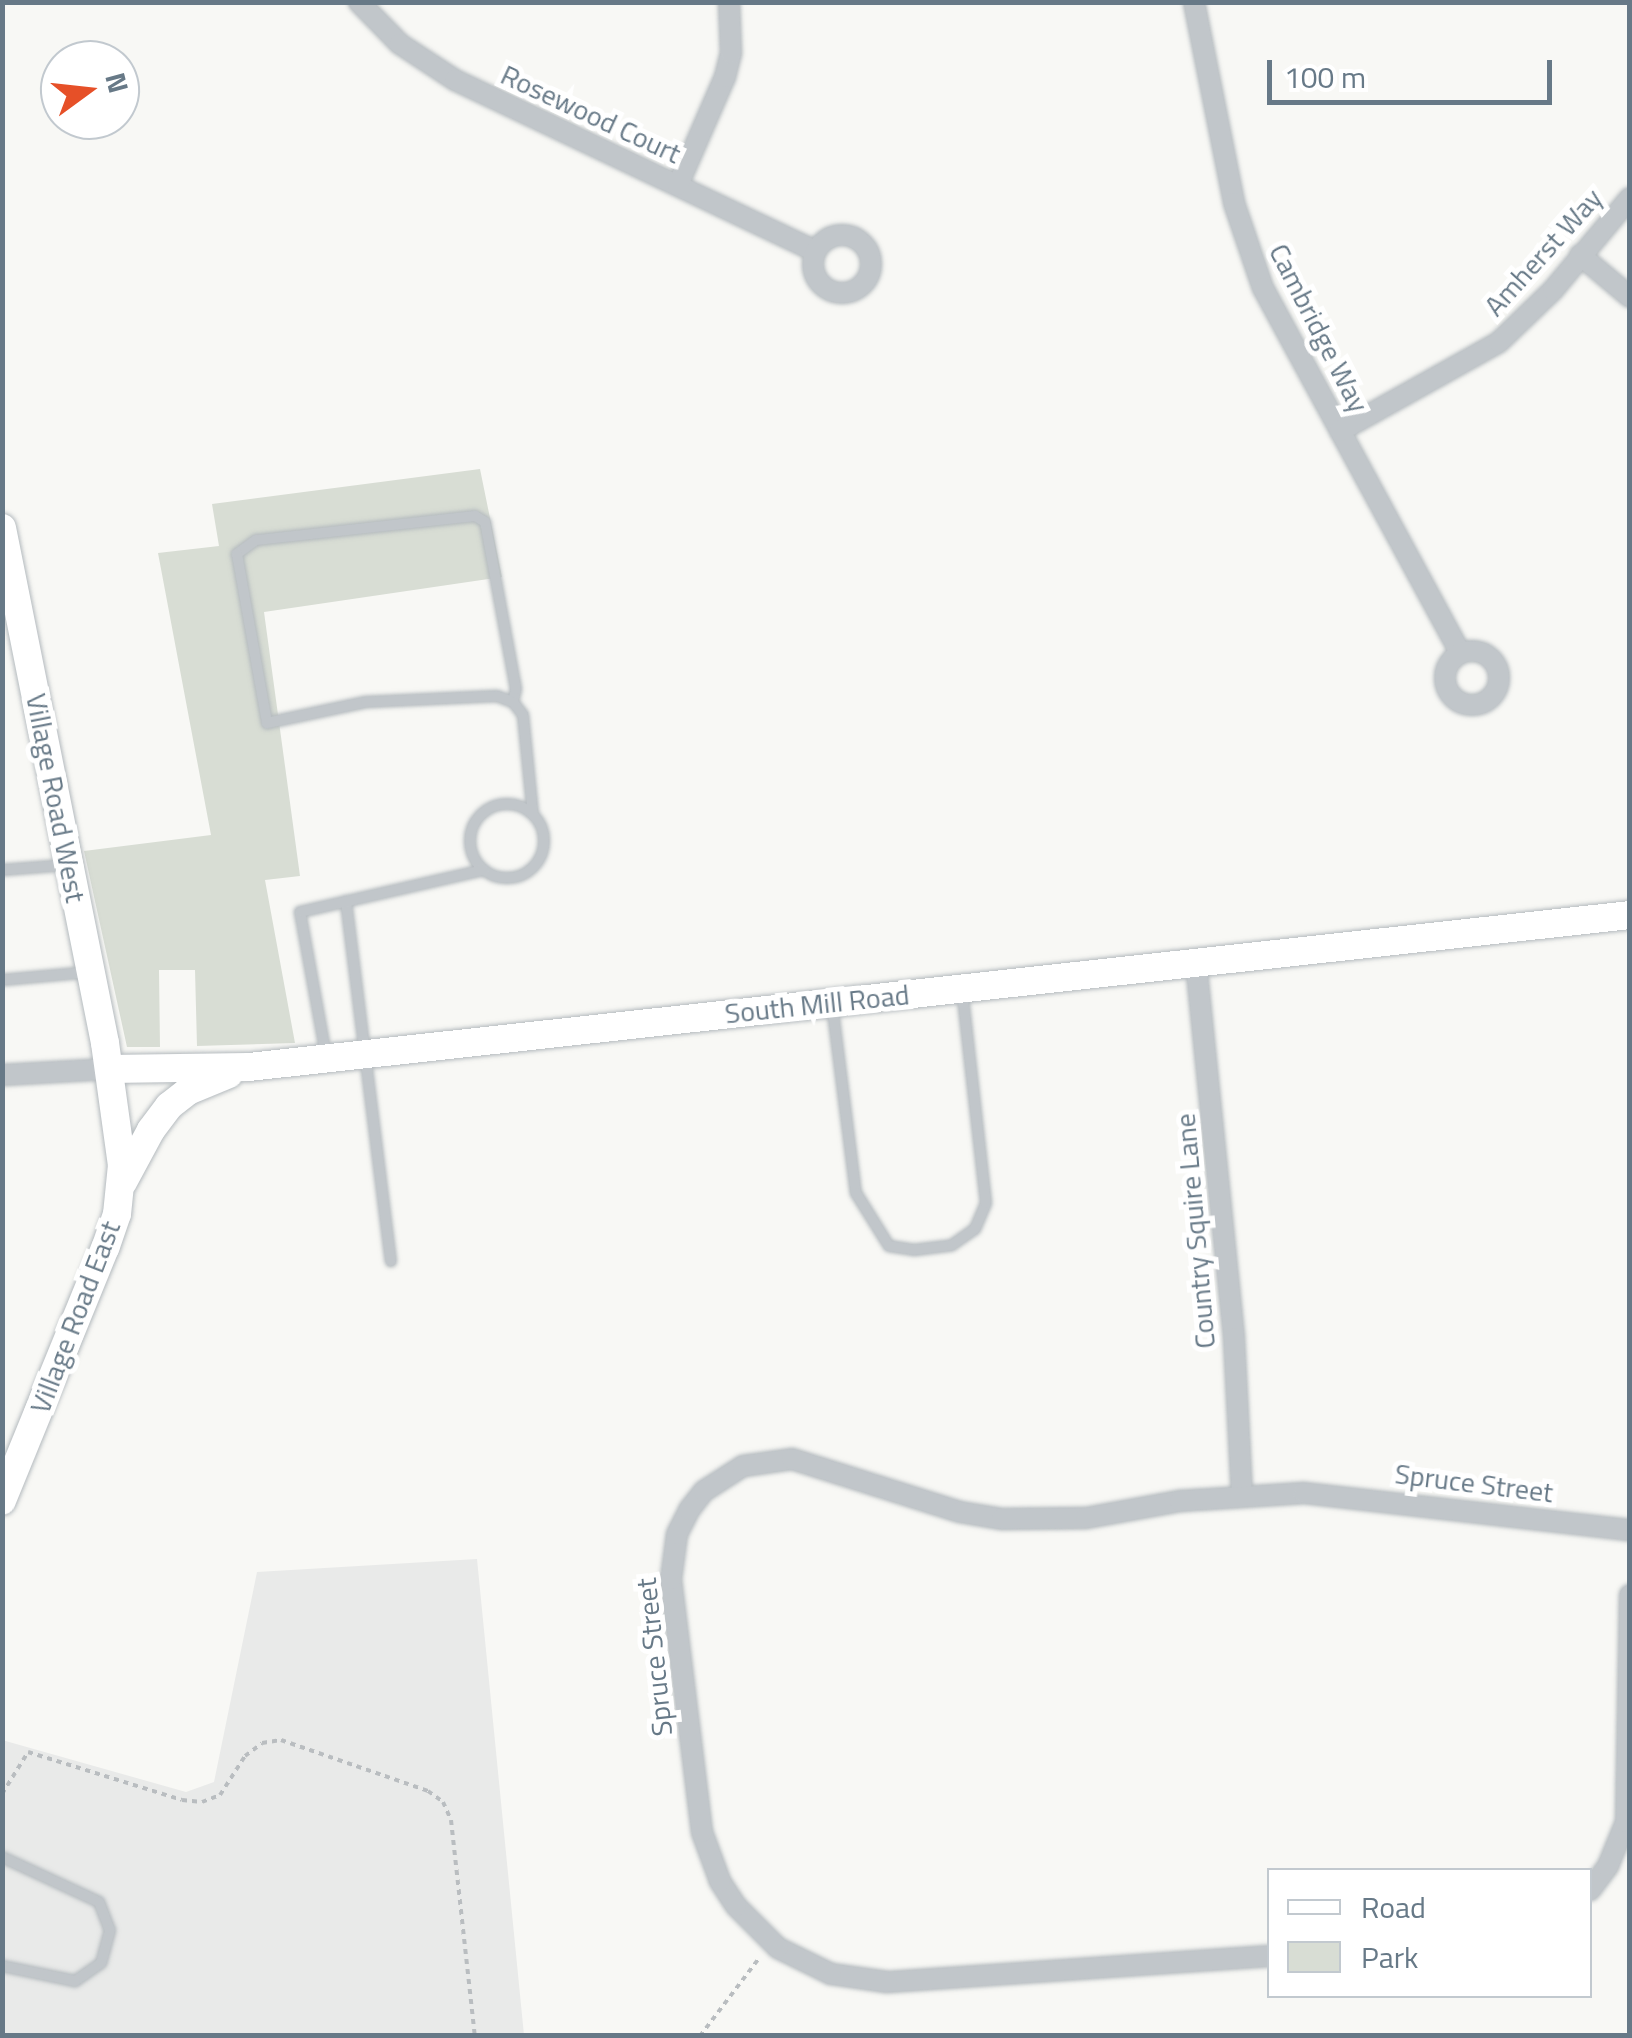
<!DOCTYPE html>
<style>
body{margin:0}
#map{position:relative;width:1632px;height:2038px;overflow:hidden;background:#f8f8f5;font-family:"Titillium Web",sans-serif}
div>[style]{position:absolute}
.built>*{inset:0;background:#e9eae9}
.green>*{inset:0;background:#d8ddd4}
.path>*{height:4px;margin-top:-2px;transform-origin:0;background:repeating-linear-gradient(90deg,#b9bdc0 0 5px,transparent 0 10px)}
.roads{filter:drop-shadow(0 0 2px #b4babe) drop-shadow(0 0 2px #b4babe)}
.lane>*{height:10px;margin:-5px;padding:0 5px;transform-origin:5px;border-radius:5px;background:#c1c6ca}
.lane>.ring{margin:-5px;padding:0;box-sizing:content-box;background:none;border:10px solid #c1c6ca;border-radius:50%}
.street>*{height:20px;margin:-10px;padding:0 10px;transform-origin:10px;border-radius:10px;background:#c1c6ca}
.street>.ring{margin:-10px;padding:0;box-sizing:content-box;background:none;border:20px solid #c1c6ca;border-radius:50%}
.secondary>*{height:28px;margin:-14px;padding:0 14px;transform-origin:14px;border-radius:14px;background:#fff}
span{translate:-50% -50%;white-space:nowrap;text-align:center;line-height:1.15;-webkit-text-stroke:10px #fff;paint-order:stroke}
.street-label{font-size:28px;color:#677987}
.frame{position:absolute;inset:0;border:5px solid #677987;pointer-events:none}
.legend{position:absolute;left:1267px;top:1868px;width:325px;height:130px;box-sizing:border-box;background:#fff;border:2px solid #c2c9cf;margin:0;padding:12px 18px;list-style:none;font-size:30px;color:#677987}
.legend li{display:flex;align-items:center;gap:20px;height:50px}
.legend b{width:50px;border:2px solid #c2c9cf}
.north{position:absolute;left:40px;top:40px;width:100px;height:100px;box-sizing:border-box;background:#fff;border:2px solid #c2c9cf;border-radius:50%;rotate:75deg;font-size:28px;font-weight:700;line-height:40px;text-align:center;color:#677987}
.north::after{content:'';display:block;margin:auto;width:35px;height:45px;background:#e65028;clip-path:polygon(50% 0,100% 100%,50% 72%,0 100%)}
.scale{position:absolute;left:1267px;top:60px;width:285px;height:45px;box-sizing:border-box;border:5px solid #677987;border-top:0;padding-left:12px;font-size:30px;line-height:35px;white-space:nowrap;color:#677987;-webkit-text-stroke:8px #fff;paint-order:stroke}
</style>
<div id="map">
<div class="built">
<i style="clip-path:polygon(477px 1559px,524px 2035px,3px 2035px,2px 1740px,186px 1792px,214px 1782px,257px 1572px)"></i>
</div>
<div class="green">
<i style="clip-path:polygon(480px 469px,502px 577px,264px 612px,300px 876px,265px 880px,295px 1043px,197px 1046px,195px 970px,159px 970px,160px 1047px,127px 1047px,84px 851px,211px 835px,158px 553px,219px 546px,212px 504px)"></i>
</div>
<div class="path">
<i style="left:2px;top:1794px;width:49px;rotate:-58.2deg"></i>
<i style="left:28px;top:1752px;width:161px;rotate:17.3deg"></i>
<i style="left:182px;top:1800px;width:20px;rotate:6deg"></i>
<i style="left:202px;top:1802px;width:19px;rotate:-21deg"></i>
<i style="left:220px;top:1795px;width:46px;rotate:-57.3deg"></i>
<i style="left:245px;top:1756px;width:21px;rotate:-37deg"></i>
<i style="left:262px;top:1743px;width:19px;rotate:-9deg"></i>
<i style="left:281px;top:1740px;width:156px;rotate:19.1deg"></i>
<i style="left:428px;top:1791px;width:19px;rotate:36deg"></i>
<i style="left:443px;top:1802px;width:20px;rotate:66deg"></i>
<i style="left:451px;top:1820px;width:217px;rotate:83.7deg"></i>
<i style="left:700px;top:2036px;width:99px;rotate:-52.8deg"></i>
</div>
<div class="roads">
<div class="lane">
<i style="left:513px;top:702px;width:13px;rotate:-77deg"></i>
<i style="left:516px;top:689px;width:170px;rotate:-100.5deg"></i>
<i style="left:485px;top:522px;width:12px;rotate:-149deg"></i>
<i style="left:475px;top:516px;width:220px;rotate:173.7deg"></i>
<i style="left:256px;top:540px;width:24px;rotate:144deg"></i>
<i style="left:237px;top:554px;width:172px;rotate:79.9deg"></i>
<i style="left:267px;top:723px;width:101px;rotate:-12deg"></i>
<i style="left:366px;top:702px;width:131px;rotate:-2.6deg"></i>
<i style="left:497px;top:696px;width:17px;rotate:21deg"></i>
<i style="left:513px;top:702px;width:16px;rotate:52deg"></i>
<i style="left:523px;top:715px;width:100px;rotate:84.3deg"></i>
<i class="ring" style="left:470px;top:804px;width:64px;height:64px"></i>
<i style="left:2px;top:870px;width:64px;rotate:-4.5deg"></i>
<i style="left:346px;top:901px;width:363px;rotate:82.9deg"></i>
<i style="left:2px;top:980px;width:88px;rotate:-5.2deg"></i>
<i style="left:832px;top:1004px;width:191px;rotate:82.8deg"></i>
<i style="left:856px;top:1193px;width:62px;rotate:58.1deg"></i>
<i style="left:889px;top:1246px;width:25px;rotate:9deg"></i>
<i style="left:914px;top:1250px;width:38px;rotate:-7deg"></i>
<i style="left:952px;top:1245px;width:28px;rotate:-35deg"></i>
<i style="left:975px;top:1229px;width:28px;rotate:-67deg"></i>
<i style="left:986px;top:1203px;width:215px;rotate:-96.4deg"></i>
<i style="left:326px;top:1055px;width:145px;rotate:-100.3deg"></i>
<i style="left:300px;top:912px;width:188px;rotate:-12.9deg"></i>
<i style="left:2px;top:1857px;width:107px;rotate:24.9deg"></i>
<i style="left:99px;top:1902px;width:30px;rotate:69deg"></i>
<i style="left:110px;top:1930px;width:34px;rotate:105deg"></i>
<i style="left:101px;top:1963px;width:32px;rotate:145deg"></i>
<i style="left:75px;top:1981px;width:75px;rotate:-168.4deg"></i>
</div>
<div class="street">
<i style="left:359px;top:2px;width:59px;rotate:45.7deg"></i>
<i style="left:400px;top:44px;width:66px;rotate:33.2deg"></i>
<i style="left:455px;top:80px;width:399px;rotate:25.4deg"></i>
<i style="left:1194px;top:2px;width:205px;rotate:78.7deg"></i>
<i style="left:1234px;top:203px;width:90px;rotate:71.2deg"></i>
<i style="left:1263px;top:288px;width:415px;rotate:61.6deg"></i>
<i style="left:678px;top:185px;width:118px;rotate:-66.5deg"></i>
<i style="left:725px;top:77px;width:25px;rotate:-76deg"></i>
<i style="left:731px;top:53px;width:51px;rotate:-92.2deg"></i>
<i class="ring" style="left:813px;top:235px;width:38px;height:38px"></i>
<i style="left:1580px;top:255px;width:65px;rotate:40deg"></i>
<i style="left:1340px;top:431px;width:182px;rotate:-29.2deg"></i>
<i style="left:1499px;top:342px;width:75px;rotate:-43.9deg"></i>
<i style="left:1553px;top:290px;width:120px;rotate:-50.1deg"></i>
<i class="ring" style="left:1445px;top:651px;width:34px;height:34px"></i>
<i style="left:1196px;top:963px;width:377px;rotate:84.2deg"></i>
<i style="left:1234px;top:1338px;width:157px;rotate:87.1deg"></i>
<i style="left:2px;top:1075px;width:107px;rotate:-3.2deg"></i>
<i style="left:1590px;top:1890px;width:30px;rotate:-53deg"></i>
<i style="left:1608px;top:1866px;width:48px;rotate:-67.8deg"></i>
<i style="left:1626px;top:1822px;width:227px;rotate:-89deg"></i>
<i style="left:1270px;top:1956px;width:384px;rotate:176.1deg"></i>
<i style="left:887px;top:1982px;width:57px;rotate:-171.9deg"></i>
<i style="left:831px;top:1974px;width:59px;rotate:-153.9deg"></i>
<i style="left:778px;top:1948px;width:59px;rotate:-135deg"></i>
<i style="left:736px;top:1906px;width:30px;rotate:-123deg"></i>
<i style="left:720px;top:1881px;width:52px;rotate:-110.2deg"></i>
<i style="left:702px;top:1832px;width:255px;rotate:-97deg"></i>
<i style="left:671px;top:1579px;width:45px;rotate:-82.4deg"></i>
<i style="left:677px;top:1534px;width:27px;rotate:-63deg"></i>
<i style="left:689px;top:1510px;width:24px;rotate:-52deg"></i>
<i style="left:704px;top:1491px;width:46px;rotate:-32.7deg"></i>
<i style="left:743px;top:1466px;width:49px;rotate:-8.1deg"></i>
<i style="left:792px;top:1459px;width:176px;rotate:17.5deg"></i>
<i style="left:960px;top:1512px;width:43px;rotate:9.5deg"></i>
<i style="left:1002px;top:1519px;width:84px;rotate:-0.7deg"></i>
<i style="left:1086px;top:1518px;width:96px;rotate:-10.3deg"></i>
<i style="left:1180px;top:1501px;width:124px;rotate:-3.7deg"></i>
<i style="left:1304px;top:1493px;width:328px;rotate:6.5deg"></i>
</div>
<div class="secondary">
<i style="left:2px;top:528px;width:525px;rotate:78.69deg"></i>
<i style="left:105px;top:1043px;width:123px;rotate:82.1deg"></i>
<i style="left:122px;top:1165px;width:49px;rotate:95.8deg"></i>
<i style="left:117px;top:1214px;width:36px;rotate:109deg"></i>
<i style="left:105px;top:1248px;width:273px;rotate:112.2deg"></i>
<i style="left:109px;top:1069px;width:140px;rotate:-0.8deg"></i>
<i style="left:249px;top:1067px;width:1389px;rotate:-6.28deg"></i>
<i style="left:123px;top:1182px;width:59px;rotate:-61.7deg"></i>
<i style="left:151px;top:1130px;width:30px;rotate:-53deg"></i>
<i style="left:169px;top:1106px;width:24px;rotate:-38deg"></i>
<i style="left:188px;top:1091px;width:44px;rotate:-22.5deg"></i>
</div>
</div>
<div class="street-label">
<span style="left:591px;top:114px;rotate:25deg">Rosewood Court</span>
<span style="left:1543px;top:252px;rotate:-48deg">Amherst Way</span>
<span style="left:1319px;top:328px;rotate:63deg">Cambridge Way</span>
<span style="left:56px;top:798px;rotate:79deg">Village Road West</span>
<span style="left:817px;top:1004px;rotate:-6deg">South Mill Road</span>
<span style="left:1195px;top:1231px;rotate:-95deg">Country Squire Lane</span>
<span style="left:75px;top:1317px;rotate:-69deg">Village Road East</span>
<span style="left:1474px;top:1483px;rotate:7deg">Spruce Street</span>
<span style="left:654px;top:1657px;rotate:-96deg">Spruce Street</span>
</div>
<div class="frame"></div>
<ul class="legend">
<li><b style="height:12px;background:#fff"></b>Road</li>
<li><b style="height:28px;background:#d8ddd4"></b>Park</li>
</ul>
<div class="north">N</div>
<div class="scale">100 m</div>
</div>
